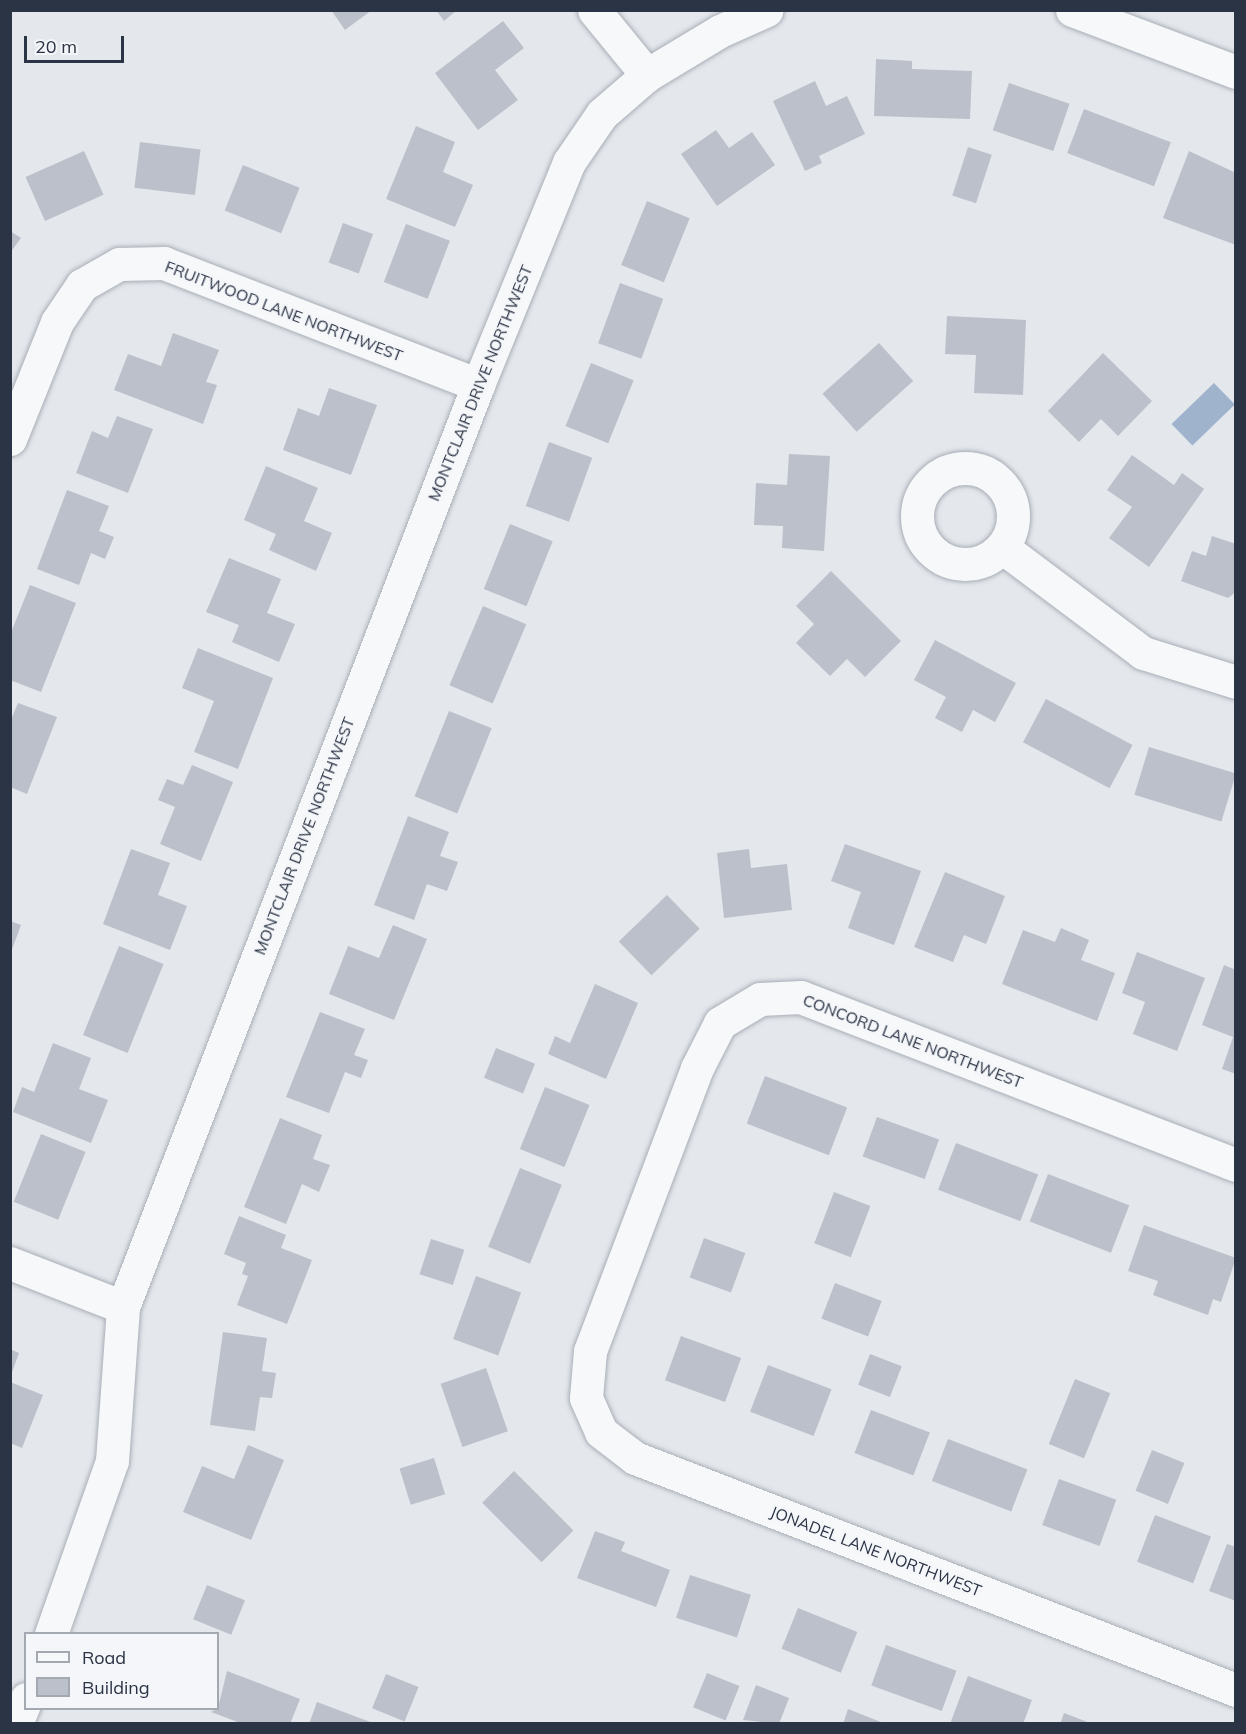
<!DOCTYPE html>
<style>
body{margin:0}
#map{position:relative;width:1246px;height:1734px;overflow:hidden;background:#e4e7ec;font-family:Mulish,sans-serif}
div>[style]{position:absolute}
.water>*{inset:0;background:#9fb4cc;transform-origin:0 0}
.building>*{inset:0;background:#bbc0ca;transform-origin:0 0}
.roads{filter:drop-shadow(0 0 2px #a9aeb7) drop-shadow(0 0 2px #a9aeb7)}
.minor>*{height:33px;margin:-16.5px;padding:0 16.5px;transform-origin:16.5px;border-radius:16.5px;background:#f7f8fa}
.minor>.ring{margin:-16.5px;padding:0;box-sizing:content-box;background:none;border:33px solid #f7f8fa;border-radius:50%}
span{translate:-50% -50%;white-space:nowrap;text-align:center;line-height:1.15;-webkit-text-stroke:4.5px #f4f6f9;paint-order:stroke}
.street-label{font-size:16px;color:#2b3445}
.frame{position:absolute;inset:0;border:12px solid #2b3445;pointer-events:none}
.legend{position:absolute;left:24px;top:1632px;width:195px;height:78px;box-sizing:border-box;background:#f4f6f9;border:2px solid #a4a8b1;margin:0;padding:8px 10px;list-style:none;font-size:18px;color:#2b3445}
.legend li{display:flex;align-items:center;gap:12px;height:30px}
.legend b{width:30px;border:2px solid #a4a8b1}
.scale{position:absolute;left:24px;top:36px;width:100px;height:27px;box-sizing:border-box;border:3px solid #2b3445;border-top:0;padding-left:8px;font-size:18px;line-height:21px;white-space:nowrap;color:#2b3445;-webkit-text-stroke:4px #f4f6f9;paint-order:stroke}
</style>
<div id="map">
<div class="water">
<i style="left:1214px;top:383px;width:30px;height:59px;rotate:46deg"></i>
</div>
<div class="building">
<i style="clip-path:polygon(331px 10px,372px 10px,345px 30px)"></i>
<i style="clip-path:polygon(436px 10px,457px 10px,444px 21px)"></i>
<i style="clip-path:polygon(503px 21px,524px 48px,495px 70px,518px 100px,478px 130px,435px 73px)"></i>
<i style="clip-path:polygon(876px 59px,912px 61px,912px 69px,972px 71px,970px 119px,874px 116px)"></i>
<i style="clip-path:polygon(815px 81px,826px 106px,847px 96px,865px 134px,819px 156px,822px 163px,805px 171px,773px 101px)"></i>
<i style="left:1009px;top:83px;width:64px;height:50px;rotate:19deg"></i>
<i style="left:1084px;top:109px;width:93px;height:47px;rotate:21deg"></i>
<i style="clip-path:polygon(416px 126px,455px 142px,443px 172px,473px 185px,455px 227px,386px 199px)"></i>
<i style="clip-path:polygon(716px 130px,729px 148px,752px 132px,775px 165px,717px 206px,681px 154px)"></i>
<i style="left:140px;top:142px;width:61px;height:46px;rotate:7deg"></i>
<i style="left:968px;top:147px;width:25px;height:51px;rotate:18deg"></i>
<i style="left:84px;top:151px;width:48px;height:64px;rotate:66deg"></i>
<i style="clip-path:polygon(1189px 151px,1236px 173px,1236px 245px,1163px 218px)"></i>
<i style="left:243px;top:165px;width:61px;height:49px;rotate:22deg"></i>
<i style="left:647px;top:201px;width:46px;height:69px;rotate:22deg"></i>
<i style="left:343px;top:223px;width:32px;height:42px;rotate:20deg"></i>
<i style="left:406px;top:224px;width:47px;height:62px;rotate:21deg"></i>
<i style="clip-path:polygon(10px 231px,21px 238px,10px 253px)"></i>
<i style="left:620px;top:283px;width:46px;height:64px;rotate:20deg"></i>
<i style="clip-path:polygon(947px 316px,1026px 320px,1023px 395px,974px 393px,976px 355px,945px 354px)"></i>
<i style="clip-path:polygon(173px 333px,219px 350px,206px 382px,217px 385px,203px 424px,114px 390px,128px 354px,161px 366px)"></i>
<i style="left:879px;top:343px;width:51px;height:76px;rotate:48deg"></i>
<i style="clip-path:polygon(1103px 353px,1152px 401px,1118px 436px,1101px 419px,1079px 442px,1048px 411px)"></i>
<i style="left:591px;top:363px;width:46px;height:68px;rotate:22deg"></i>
<i style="clip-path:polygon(329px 388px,377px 405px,351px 475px,283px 450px,298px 408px,319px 416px)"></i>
<i style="clip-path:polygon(117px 416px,153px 429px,128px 493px,76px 473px,92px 431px,108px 438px)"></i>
<i style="left:549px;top:442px;width:46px;height:68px;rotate:20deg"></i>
<i style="clip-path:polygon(789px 454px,830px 456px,824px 551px,782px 548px,783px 526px,754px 525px,756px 483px,787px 485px)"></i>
<i style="clip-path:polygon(1132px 455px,1174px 485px,1182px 473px,1204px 489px,1149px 567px,1109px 538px,1132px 507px,1107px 490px)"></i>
<i style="clip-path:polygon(266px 466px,318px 488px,304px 521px,332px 533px,316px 571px,269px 550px,276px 534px,244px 520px)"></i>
<i style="clip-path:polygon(67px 490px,109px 506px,99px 531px,114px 537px,105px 559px,91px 553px,79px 585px,37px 569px)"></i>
<i style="left:510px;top:524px;width:46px;height:70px;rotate:22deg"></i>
<i style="clip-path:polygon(1212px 536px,1236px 544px,1236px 592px,1228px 598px,1181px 581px,1192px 551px,1206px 556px)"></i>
<i style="clip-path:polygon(229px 558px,281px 579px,267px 613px,295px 624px,279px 662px,232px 642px,239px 625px,206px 612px)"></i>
<i style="clip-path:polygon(831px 571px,901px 641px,865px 677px,847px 659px,830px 676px,796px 643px,814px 624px,796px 606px)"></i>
<i style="clip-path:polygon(30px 585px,76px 603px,41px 692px,10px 680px,10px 635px)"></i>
<i style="left:483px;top:606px;width:47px;height:86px;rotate:23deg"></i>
<i style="clip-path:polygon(935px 640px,1016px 683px,995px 722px,973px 710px,962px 732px,935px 718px,946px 697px,914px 680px)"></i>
<i style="clip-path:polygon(198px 648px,273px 678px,238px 769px,194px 752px,214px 701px,182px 688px)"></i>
<i style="left:1046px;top:699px;width:98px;height:49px;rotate:28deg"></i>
<i style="clip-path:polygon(18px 703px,57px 717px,27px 794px,10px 787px,10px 722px)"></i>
<i style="left:449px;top:711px;width:46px;height:92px;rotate:22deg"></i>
<i style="left:1149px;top:747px;width:91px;height:50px;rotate:17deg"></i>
<i style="clip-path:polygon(192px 765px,233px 782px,201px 861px,160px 844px,175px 807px,158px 800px,167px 779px,183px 785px)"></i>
<i style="clip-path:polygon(408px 816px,449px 832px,440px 856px,458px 862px,447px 891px,427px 884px,414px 920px,374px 905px)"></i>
<i style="clip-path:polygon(845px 844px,921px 871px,894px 945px,848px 928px,861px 892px,831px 881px)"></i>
<i style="clip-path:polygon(131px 849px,170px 863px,158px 895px,187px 906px,170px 950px,103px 924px)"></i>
<i style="clip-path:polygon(749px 849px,751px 868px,787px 864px,792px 910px,724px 918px,717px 853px)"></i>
<i style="clip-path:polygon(945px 872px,1005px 896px,986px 944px,964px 935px,953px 962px,914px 947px)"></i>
<i style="left:667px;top:895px;width:47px;height:67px;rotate:46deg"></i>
<i style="clip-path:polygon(10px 921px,21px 925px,11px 952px,10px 952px)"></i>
<i style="clip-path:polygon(393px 925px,427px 939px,394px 1020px,329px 994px,348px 946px,379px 958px)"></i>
<i style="clip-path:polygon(1061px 928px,1089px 940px,1081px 960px,1115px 973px,1097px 1021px,1002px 984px,1023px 930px,1055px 942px)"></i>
<i style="left:119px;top:946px;width:48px;height:96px;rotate:22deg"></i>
<i style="clip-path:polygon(1137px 952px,1205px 978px,1177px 1051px,1133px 1034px,1145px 1002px,1122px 993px)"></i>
<i style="clip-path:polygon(1224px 965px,1236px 970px,1236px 1074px,1222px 1069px,1233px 1037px,1202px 1025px)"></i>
<i style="clip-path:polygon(595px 984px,638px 1003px,606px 1079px,548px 1054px,555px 1036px,570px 1043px)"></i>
<i style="clip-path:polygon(320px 1012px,365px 1029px,354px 1055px,368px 1060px,361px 1078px,345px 1072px,329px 1113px,286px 1097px)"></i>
<i style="clip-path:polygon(53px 1043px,91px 1058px,79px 1089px,108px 1100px,91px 1143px,13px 1112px,22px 1087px,34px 1092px)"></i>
<i style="left:496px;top:1048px;width:42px;height:32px;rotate:22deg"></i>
<i style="left:765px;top:1076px;width:88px;height:51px;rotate:21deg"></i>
<i style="left:545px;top:1087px;width:48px;height:67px;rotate:22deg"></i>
<i style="left:877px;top:1117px;width:66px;height:42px;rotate:20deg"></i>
<i style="clip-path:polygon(280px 1118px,322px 1135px,313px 1159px,330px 1165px,319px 1192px,302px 1184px,286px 1224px,244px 1207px)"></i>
<i style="left:41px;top:1134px;width:48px;height:73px;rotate:22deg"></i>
<i style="left:956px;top:1143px;width:88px;height:50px;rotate:21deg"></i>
<i style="left:520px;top:1168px;width:45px;height:85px;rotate:22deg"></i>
<i style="left:1048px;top:1174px;width:87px;height:51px;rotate:21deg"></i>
<i style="left:834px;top:1192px;width:39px;height:55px;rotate:21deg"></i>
<i style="clip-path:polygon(239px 1216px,286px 1235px,281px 1248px,312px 1260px,287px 1324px,237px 1305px,248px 1276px,242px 1274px,246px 1263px,224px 1254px)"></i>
<i style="clip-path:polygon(1144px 1225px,1236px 1258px,1221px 1302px,1213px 1299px,1208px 1315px,1153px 1295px,1158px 1281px,1128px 1271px)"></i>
<i style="left:704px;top:1238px;width:44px;height:42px;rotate:20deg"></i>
<i style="left:431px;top:1239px;width:35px;height:37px;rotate:18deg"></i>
<i style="left:476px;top:1276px;width:48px;height:67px;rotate:20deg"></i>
<i style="left:835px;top:1283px;width:50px;height:38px;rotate:21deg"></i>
<i style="clip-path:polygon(223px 1332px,267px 1338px,262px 1371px,276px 1373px,272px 1398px,260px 1397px,255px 1431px,210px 1425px)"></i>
<i style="left:681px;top:1336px;width:64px;height:47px;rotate:20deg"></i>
<i style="clip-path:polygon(10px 1349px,19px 1353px,11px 1375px,10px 1375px)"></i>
<i style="left:870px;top:1354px;width:34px;height:33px;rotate:21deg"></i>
<i style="left:768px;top:1365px;width:68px;height:50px;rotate:21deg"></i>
<i style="left:486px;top:1368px;width:67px;height:48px;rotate:71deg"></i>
<i style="left:1075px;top:1379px;width:38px;height:70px;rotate:22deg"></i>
<i style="clip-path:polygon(10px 1382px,43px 1395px,22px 1448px,10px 1443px)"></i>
<i style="left:871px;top:1410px;width:63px;height:46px;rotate:21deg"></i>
<i style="left:948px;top:1439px;width:85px;height:45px;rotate:21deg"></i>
<i style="clip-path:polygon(248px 1445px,284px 1460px,251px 1540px,183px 1512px,202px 1466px,234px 1479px)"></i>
<i style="left:1152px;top:1450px;width:35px;height:44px;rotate:22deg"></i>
<i style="left:434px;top:1458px;width:38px;height:36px;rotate:73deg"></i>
<i style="left:514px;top:1471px;width:84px;height:45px;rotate:45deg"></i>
<i style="left:1059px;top:1479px;width:61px;height:49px;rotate:20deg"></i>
<i style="left:1155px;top:1515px;width:60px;height:50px;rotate:21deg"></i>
<i style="clip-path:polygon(595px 1531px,625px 1542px,621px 1551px,670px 1570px,656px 1607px,577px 1578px)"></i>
<i style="clip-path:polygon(1227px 1544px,1236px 1547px,1236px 1601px,1209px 1591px)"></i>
<i style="left:690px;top:1575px;width:64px;height:45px;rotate:18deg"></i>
<i style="left:207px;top:1585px;width:41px;height:37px;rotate:22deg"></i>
<i style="left:798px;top:1608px;width:64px;height:44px;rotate:22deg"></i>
<i style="left:886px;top:1645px;width:75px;height:43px;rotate:20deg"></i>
<i style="clip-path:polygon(227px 1671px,300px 1699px,290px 1724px,243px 1724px,211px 1712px,218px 1708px)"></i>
<i style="left:707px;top:1673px;width:35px;height:37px;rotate:22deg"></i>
<i style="left:386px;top:1674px;width:35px;height:37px;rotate:22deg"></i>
<i style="clip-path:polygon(968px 1676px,1032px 1700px,1023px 1724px,950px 1724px)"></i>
<i style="clip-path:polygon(756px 1685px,789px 1698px,779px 1724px,743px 1720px)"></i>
<i style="clip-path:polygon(317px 1702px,373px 1723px,373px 1724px,309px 1724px)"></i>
<i style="clip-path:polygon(848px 1709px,881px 1722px,880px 1724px,843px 1724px)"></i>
<i style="clip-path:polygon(1064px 1713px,1090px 1723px,1090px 1724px,1060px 1724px)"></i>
</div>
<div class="roads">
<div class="minor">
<i style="left:594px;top:10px;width:84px;rotate:50.8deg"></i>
<i style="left:1072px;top:10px;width:175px;rotate:20.7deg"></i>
<i style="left:10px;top:439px;width:126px;rotate:-68.1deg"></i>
<i style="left:57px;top:322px;width:45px;rotate:-56deg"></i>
<i style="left:82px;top:285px;width:43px;rotate:-29.6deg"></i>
<i style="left:119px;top:264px;width:45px;rotate:-1.3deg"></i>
<i style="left:164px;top:263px;width:337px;rotate:21.2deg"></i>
<i class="ring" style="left:917px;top:468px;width:63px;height:63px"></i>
<i style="left:1002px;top:547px;width:176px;rotate:36.9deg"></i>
<i style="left:1143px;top:653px;width:97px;rotate:17.3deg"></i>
<i style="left:1236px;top:1165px;width:466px;rotate:-158.9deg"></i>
<i style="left:801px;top:997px;width:41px;rotate:177.2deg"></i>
<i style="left:760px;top:999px;width:47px;rotate:149deg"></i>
<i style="left:720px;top:1023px;width:51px;rotate:117.1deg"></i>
<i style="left:697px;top:1068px;width:303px;rotate:110.7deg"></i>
<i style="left:590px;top:1351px;width:47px;rotate:94.9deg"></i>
<i style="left:586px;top:1398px;width:37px;rotate:66deg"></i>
<i style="left:601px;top:1432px;width:43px;rotate:37.4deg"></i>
<i style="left:635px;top:1458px;width:644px;rotate:21.11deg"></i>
<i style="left:10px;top:1263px;width:121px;rotate:21.3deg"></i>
<i style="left:51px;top:1634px;width:183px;rotate:-70.6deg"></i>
<i style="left:112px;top:1461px;width:154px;rotate:-85.9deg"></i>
<i style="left:123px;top:1307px;width:988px;rotate:-68.94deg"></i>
<i style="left:478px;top:385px;width:241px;rotate:-67.8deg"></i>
<i style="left:569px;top:162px;width:58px;rotate:-55.5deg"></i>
<i style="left:602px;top:114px;width:60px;rotate:-40.9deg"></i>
<i style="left:647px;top:75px;width:85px;rotate:-31.1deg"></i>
<i style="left:720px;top:31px;width:51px;rotate:-24.1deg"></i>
<i style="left:16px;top:1724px;width:27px;rotate:-68deg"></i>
</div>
</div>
<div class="street-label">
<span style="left:284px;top:311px;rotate:21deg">FRUITWOOD LANE NORTHWEST</span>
<span style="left:480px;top:383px;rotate:-68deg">MONTCLAIR DRIVE NORTHWEST</span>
<span style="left:304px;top:836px;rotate:-69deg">MONTCLAIR DRIVE NORTHWEST</span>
<span style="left:913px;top:1041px;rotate:21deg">CONCORD LANE NORTHWEST</span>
<span style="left:876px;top:1551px;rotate:21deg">JONADEL LANE NORTHWEST</span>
</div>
<div class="frame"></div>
<ul class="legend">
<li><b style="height:8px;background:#f7f8fa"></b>Road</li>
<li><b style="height:16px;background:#bbc0ca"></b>Building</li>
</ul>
<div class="scale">20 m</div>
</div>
